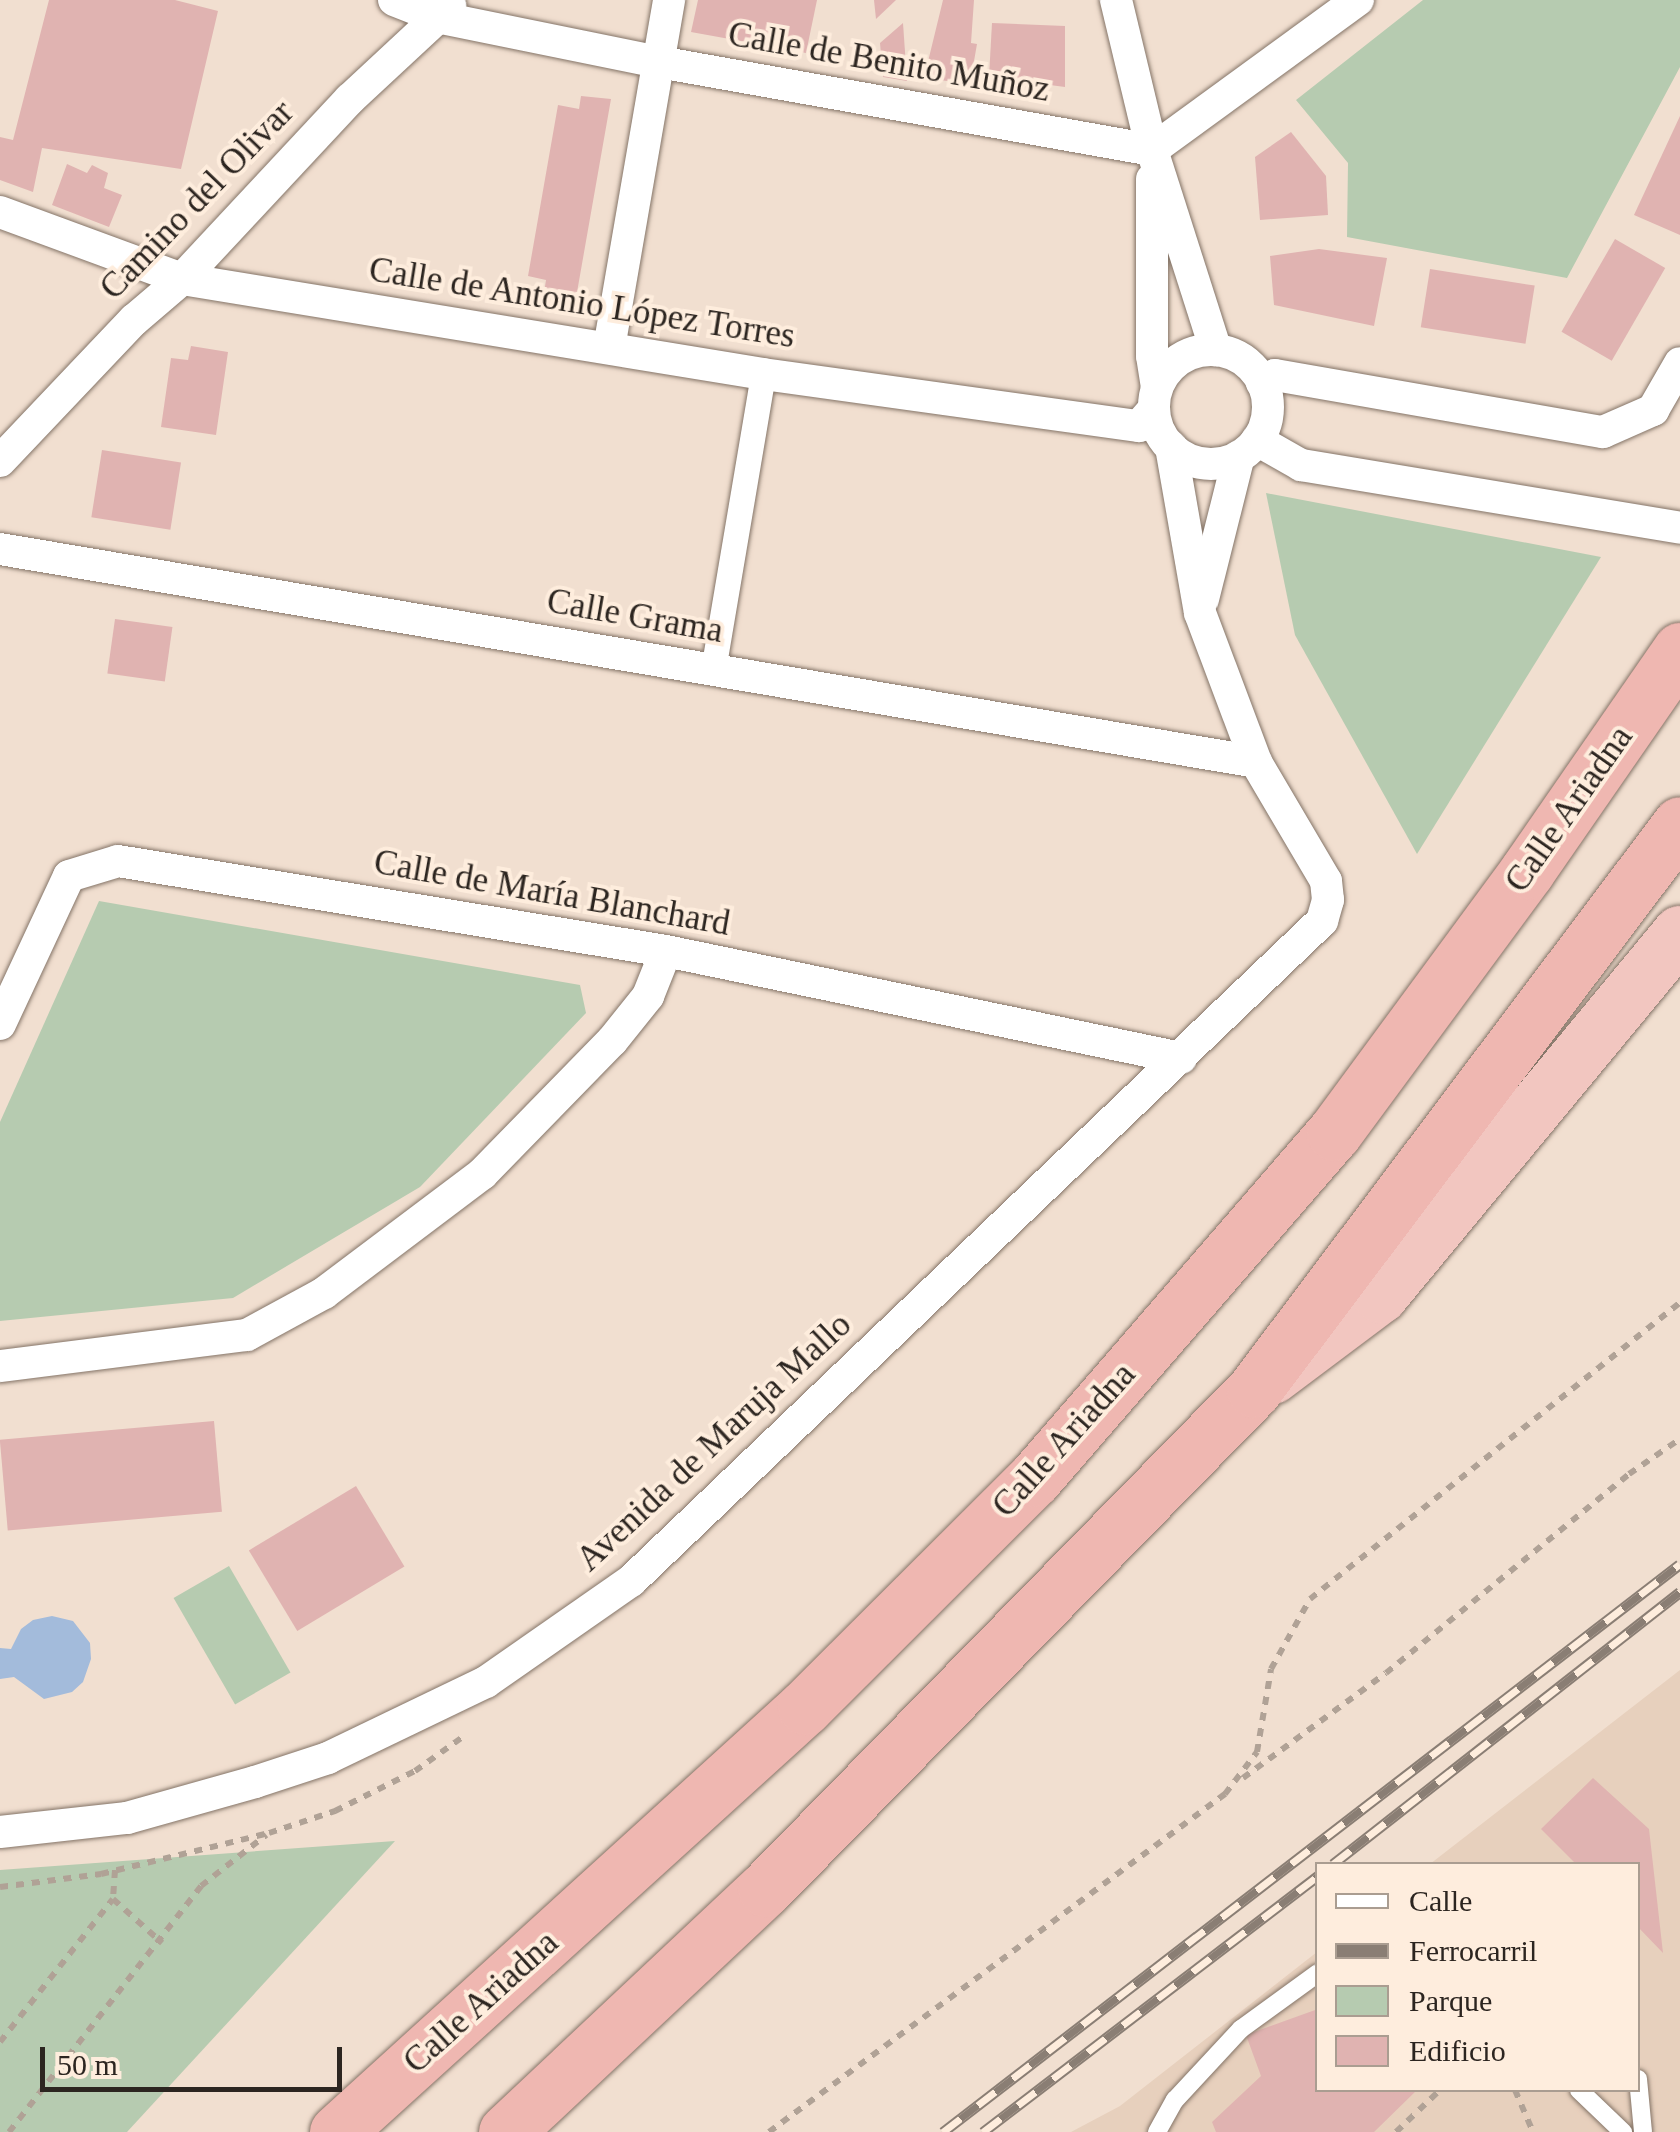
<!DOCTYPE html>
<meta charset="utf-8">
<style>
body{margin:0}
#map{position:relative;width:1680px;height:2132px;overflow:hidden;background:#f1dfd0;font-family:"Times New Roman",serif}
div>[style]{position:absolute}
.built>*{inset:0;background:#e7d0bd}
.green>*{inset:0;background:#b6cbb0;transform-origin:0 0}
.water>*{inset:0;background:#a3bbdb}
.building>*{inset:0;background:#e0b3b1;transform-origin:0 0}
.path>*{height:6px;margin-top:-3px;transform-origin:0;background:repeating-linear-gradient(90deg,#b0a296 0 8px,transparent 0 16px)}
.roads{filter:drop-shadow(0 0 2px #847467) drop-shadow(0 0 2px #847467)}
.service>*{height:18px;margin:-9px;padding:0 9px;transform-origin:9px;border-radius:9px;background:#fff}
.pedestrian>*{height:25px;margin:-12.5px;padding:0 12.5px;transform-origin:12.5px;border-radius:12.5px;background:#fff}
.minor>*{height:32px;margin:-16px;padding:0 16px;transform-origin:16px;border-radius:16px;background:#fff}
.minor>.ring{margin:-16px;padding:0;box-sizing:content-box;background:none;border:32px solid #fff;border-radius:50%}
.trunk>*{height:55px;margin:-27.5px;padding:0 27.5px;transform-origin:27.5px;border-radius:27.5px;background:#f2c6c0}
.motorway>*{height:55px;margin:-27.5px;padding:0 27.5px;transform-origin:27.5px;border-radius:27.5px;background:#efb7b1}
.rail>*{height:11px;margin-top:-5.5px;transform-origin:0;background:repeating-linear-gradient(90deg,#feeddd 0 22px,#8a7e74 0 44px);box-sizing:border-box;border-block:2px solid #8a7e74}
span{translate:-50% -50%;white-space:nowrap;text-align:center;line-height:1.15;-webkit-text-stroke:8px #feeddd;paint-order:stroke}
.street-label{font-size:35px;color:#2c2520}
.legend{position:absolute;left:1315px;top:1862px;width:325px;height:230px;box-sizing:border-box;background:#feeddd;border:2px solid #aa9d91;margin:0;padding:12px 18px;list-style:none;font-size:30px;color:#2c2520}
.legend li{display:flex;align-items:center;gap:20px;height:50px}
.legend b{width:50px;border:2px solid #aa9d91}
.scale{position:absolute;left:40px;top:2047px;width:302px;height:45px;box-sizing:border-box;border:5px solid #2c2520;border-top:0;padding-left:12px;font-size:30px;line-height:35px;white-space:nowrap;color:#2c2520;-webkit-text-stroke:8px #feeddd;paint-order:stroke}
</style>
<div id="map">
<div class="built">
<i style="clip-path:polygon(1680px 1670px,1680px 2132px,1071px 2132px,1120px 2106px,1317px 1952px,1318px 2090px,1638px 2090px,1638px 1864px,1430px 1864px)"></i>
</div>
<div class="green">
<i style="clip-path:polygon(1423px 0,1680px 0,1680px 67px,1567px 278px,1347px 237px,1348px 163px,1296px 100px)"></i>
<i style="clip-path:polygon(1266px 493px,1601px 557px,1417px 854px,1295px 635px)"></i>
<i style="clip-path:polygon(99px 901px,580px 985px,586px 1013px,420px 1187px,233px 1298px,0 1321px,0 1122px)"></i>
<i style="left:229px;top:1566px;width:123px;height:64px;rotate:60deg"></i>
<i style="clip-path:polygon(395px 1841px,127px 2132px,0 2132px,0 1870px)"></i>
</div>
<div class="water">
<i style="clip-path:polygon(52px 1616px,73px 1621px,90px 1643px,91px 1659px,83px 1682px,72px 1692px,44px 1699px,14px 1677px,0 1679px,0 1648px,11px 1649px,21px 1629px,33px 1620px)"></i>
</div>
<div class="building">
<i style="clip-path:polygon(49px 0,175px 0,218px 11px,181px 169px,42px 148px,33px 192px,0 180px,0 137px,13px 140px)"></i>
<i style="clip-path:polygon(698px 0,817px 0,806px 53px,691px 32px)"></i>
<i style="clip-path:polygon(874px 0,896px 0,876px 19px)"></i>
<i style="clip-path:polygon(943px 0,974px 0,971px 43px,977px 44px,970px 84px,924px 78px)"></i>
<i style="clip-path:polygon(903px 23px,907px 81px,883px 77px,880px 43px)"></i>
<i style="clip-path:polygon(992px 23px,1065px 26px,1065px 87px,989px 77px)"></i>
<i style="clip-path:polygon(581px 96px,611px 99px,576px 298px,544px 293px,546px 280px,528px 276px,558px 105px,579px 109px)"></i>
<i style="clip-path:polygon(1680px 116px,1680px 235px,1634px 215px)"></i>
<i style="clip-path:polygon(1291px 132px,1326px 176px,1328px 215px,1260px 220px,1255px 157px)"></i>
<i style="clip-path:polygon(67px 164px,87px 173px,92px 165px,108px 173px,104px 188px,122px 195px,109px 227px,52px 205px)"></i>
<i style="left:1615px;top:239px;width:58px;height:107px;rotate:30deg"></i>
<i style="clip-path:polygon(1319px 249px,1387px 258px,1374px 326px,1274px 305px,1270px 256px)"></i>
<i style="left:1430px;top:269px;width:106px;height:59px;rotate:9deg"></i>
<i style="clip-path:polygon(191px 346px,228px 352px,216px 435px,161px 427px,171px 358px,188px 360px)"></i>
<i style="left:102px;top:450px;width:80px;height:68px;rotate:9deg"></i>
<i style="left:115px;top:619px;width:58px;height:55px;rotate:8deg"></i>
<i style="left:214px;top:1421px;width:91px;height:215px;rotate:85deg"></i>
<i style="left:356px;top:1486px;width:94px;height:125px;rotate:59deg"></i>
<i style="clip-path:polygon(1593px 1778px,1649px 1829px,1663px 1953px,1638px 1927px,1638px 1864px,1576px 1864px,1541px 1829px)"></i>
<i style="clip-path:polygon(1318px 2009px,1318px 2090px,1417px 2090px,1374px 2132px,1216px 2132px,1212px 2122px,1261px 2076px,1246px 2035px)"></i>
</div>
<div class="path">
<i style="left:1243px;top:1778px;width:177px;rotate:-36.3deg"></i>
<i style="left:1386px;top:1673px;width:314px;rotate:-39.3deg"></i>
<i style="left:1629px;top:1474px;width:62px;rotate:-34.5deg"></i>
<i style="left:115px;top:1870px;width:29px;rotate:94deg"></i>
<i style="left:113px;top:1899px;width:66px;rotate:41.9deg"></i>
<i style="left:0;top:1887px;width:102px;rotate:-7.3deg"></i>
<i style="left:101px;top:1874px;width:173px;rotate:-13.7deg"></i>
<i style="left:269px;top:1833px;width:70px;rotate:-18.4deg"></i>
<i style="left:335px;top:1811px;width:89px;rotate:-26.6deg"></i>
<i style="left:415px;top:1771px;width:60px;rotate:-35.5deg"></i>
<i style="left:0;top:2042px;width:182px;rotate:-51.7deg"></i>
<i style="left:1515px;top:2090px;width:46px;rotate:66.8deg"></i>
<i style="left:9px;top:2132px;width:312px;rotate:-52deg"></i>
<i style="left:201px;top:1886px;width:83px;rotate:-38.1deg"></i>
<i style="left:769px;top:2132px;width:568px;rotate:-36.55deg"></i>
<i style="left:1225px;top:1794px;width:53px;rotate:-52.7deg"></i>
<i style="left:1257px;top:1752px;width:84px;rotate:-80.4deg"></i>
<i style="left:1271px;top:1669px;width:80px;rotate:-60.9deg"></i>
<i style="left:1310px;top:1599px;width:474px;rotate:-38.7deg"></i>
<i style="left:1396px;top:2132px;width:61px;rotate:-43.7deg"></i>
</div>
<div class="roads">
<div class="service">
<i style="left:1638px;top:2079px;width:53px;rotate:84.6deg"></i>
<i style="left:1579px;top:2090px;width:61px;rotate:43.7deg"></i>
<i style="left:1157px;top:2132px;width:37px;rotate:-61deg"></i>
<i style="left:1175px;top:2100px;width:97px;rotate:-47.1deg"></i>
<i style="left:1241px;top:2029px;width:95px;rotate:-36deg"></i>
</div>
<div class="pedestrian">
<i style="left:713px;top:670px;width:300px;rotate:-80.4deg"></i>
</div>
<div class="minor">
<i style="left:394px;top:0;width:46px;rotate:21.6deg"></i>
<i style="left:437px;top:17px;width:227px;rotate:11.5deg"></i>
<i style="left:659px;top:62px;width:501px;rotate:10.12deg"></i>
<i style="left:1116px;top:0;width:154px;rotate:76.5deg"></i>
<i style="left:1152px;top:150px;width:210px;rotate:72.3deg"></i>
<i style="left:1152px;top:150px;width:255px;rotate:-36.1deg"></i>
<i style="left:1152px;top:179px;width:177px;rotate:90deg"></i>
<i style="left:1152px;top:356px;width:32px;rotate:81deg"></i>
<i style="left:0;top:212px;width:194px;rotate:20.2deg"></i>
<i style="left:182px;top:279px;width:589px;rotate:9.29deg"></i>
<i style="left:763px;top:374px;width:380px;rotate:7.9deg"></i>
<i style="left:1139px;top:426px;width:23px;rotate:-49deg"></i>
<i style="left:609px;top:348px;width:353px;rotate:-80.2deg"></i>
<i class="ring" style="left:1154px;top:350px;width:82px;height:82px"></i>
<i style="left:1262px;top:383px;width:15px;rotate:-32deg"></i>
<i style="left:1275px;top:375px;width:333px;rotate:9.9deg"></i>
<i style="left:1603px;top:432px;width:55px;rotate:-23.7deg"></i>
<i style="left:1653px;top:410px;width:54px;rotate:-60.1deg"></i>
<i style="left:1257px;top:440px;width:51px;rotate:29.6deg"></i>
<i style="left:1301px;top:465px;width:384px;rotate:9.4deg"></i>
<i style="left:0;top:461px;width:195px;rotate:-46.5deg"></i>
<i style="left:134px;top:320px;width:63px;rotate:-40.5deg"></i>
<i style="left:182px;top:279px;width:246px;rotate:-47deg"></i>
<i style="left:350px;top:99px;width:137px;rotate:-42.9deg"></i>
<i style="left:0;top:549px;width:1274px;rotate:9.62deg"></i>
<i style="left:1203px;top:599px;width:147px;rotate:-75.9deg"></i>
<i style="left:0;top:1024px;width:163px;rotate:-65deg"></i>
<i style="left:69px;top:876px;width:51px;rotate:-17deg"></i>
<i style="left:118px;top:861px;width:555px;rotate:9.33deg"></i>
<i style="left:666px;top:951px;width:526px;rotate:11.74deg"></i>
<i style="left:0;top:1366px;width:249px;rotate:-7.2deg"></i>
<i style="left:247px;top:1335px;width:88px;rotate:-28.6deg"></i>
<i style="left:324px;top:1293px;width:198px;rotate:-37deg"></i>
<i style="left:482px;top:1174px;width:186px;rotate:-45.7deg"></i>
<i style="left:612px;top:1041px;width:58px;rotate:-51.3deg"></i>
<i style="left:648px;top:996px;width:48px;rotate:-68.2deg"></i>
<i style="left:0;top:1832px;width:128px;rotate:-6.3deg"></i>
<i style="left:127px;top:1818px;width:133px;rotate:-15.7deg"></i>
<i style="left:255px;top:1782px;width:77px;rotate:-18.2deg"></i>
<i style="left:328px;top:1758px;width:175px;rotate:-25.7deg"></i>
<i style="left:486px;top:1682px;width:177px;rotate:-34.9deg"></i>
<i style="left:631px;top:1581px;width:956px;rotate:-43.69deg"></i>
<i style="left:1322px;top:921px;width:22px;rotate:-74deg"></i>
<i style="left:1328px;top:900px;width:19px;rotate:-96deg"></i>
<i style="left:1326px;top:881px;width:138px;rotate:-120.5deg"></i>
<i style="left:1256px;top:762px;width:159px;rotate:-110.6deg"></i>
<i style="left:1200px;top:613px;width:169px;rotate:-99.9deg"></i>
</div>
<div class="trunk">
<i style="left:1272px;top:1376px;width:135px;rotate:-36.9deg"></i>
<i style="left:1380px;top:1295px;width:470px;rotate:-50.4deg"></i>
</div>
<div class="motorway">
<i style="left:337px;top:2132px;width:632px;rotate:-42.24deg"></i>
<i style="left:805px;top:1707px;width:323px;rotate:-44.9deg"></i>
<i style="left:1034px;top:1479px;width:458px;rotate:-49.1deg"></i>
<i style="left:1334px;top:1133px;width:325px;rotate:-53.6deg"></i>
<i style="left:1527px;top:871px;width:269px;rotate:-55.3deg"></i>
<i style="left:506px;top:2132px;width:355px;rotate:-43.2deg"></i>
<i style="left:765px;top:1889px;width:699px;rotate:-45.58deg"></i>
<i style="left:1254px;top:1390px;width:708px;rotate:-53.03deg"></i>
</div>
</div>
<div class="rail">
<i style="left:1333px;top:1864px;width:441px;rotate:-38.1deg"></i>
<i style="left:943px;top:2132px;width:930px;rotate:-37.62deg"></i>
<i style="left:983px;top:2132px;width:422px;rotate:-37.4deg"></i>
</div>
<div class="street-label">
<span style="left:889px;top:62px;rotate:10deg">Calle de Benito Muñoz</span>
<span style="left:197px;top:200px;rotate:-46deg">Camino del Olivar</span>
<span style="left:582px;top:303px;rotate:9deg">Calle de Antonio López Torres</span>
<span style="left:635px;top:616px;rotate:10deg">Calle Grama</span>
<span style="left:1569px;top:809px;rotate:-55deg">Calle Ariadna</span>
<span style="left:552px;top:893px;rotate:10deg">Calle de María Blanchard</span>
<span style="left:1064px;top:1440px;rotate:-48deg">Calle Ariadna</span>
<span style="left:714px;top:1442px;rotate:-43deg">Avenida de Maruja Mallo</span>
<span style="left:481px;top:2002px;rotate:-42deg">Calle Ariadna</span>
</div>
<ul class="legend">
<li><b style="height:12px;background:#fff"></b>Calle</li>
<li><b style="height:12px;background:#8a7e74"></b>Ferrocarril</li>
<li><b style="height:28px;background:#b6cbb0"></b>Parque</li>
<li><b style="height:28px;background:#e0b3b1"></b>Edificio</li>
</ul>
<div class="scale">50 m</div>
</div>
